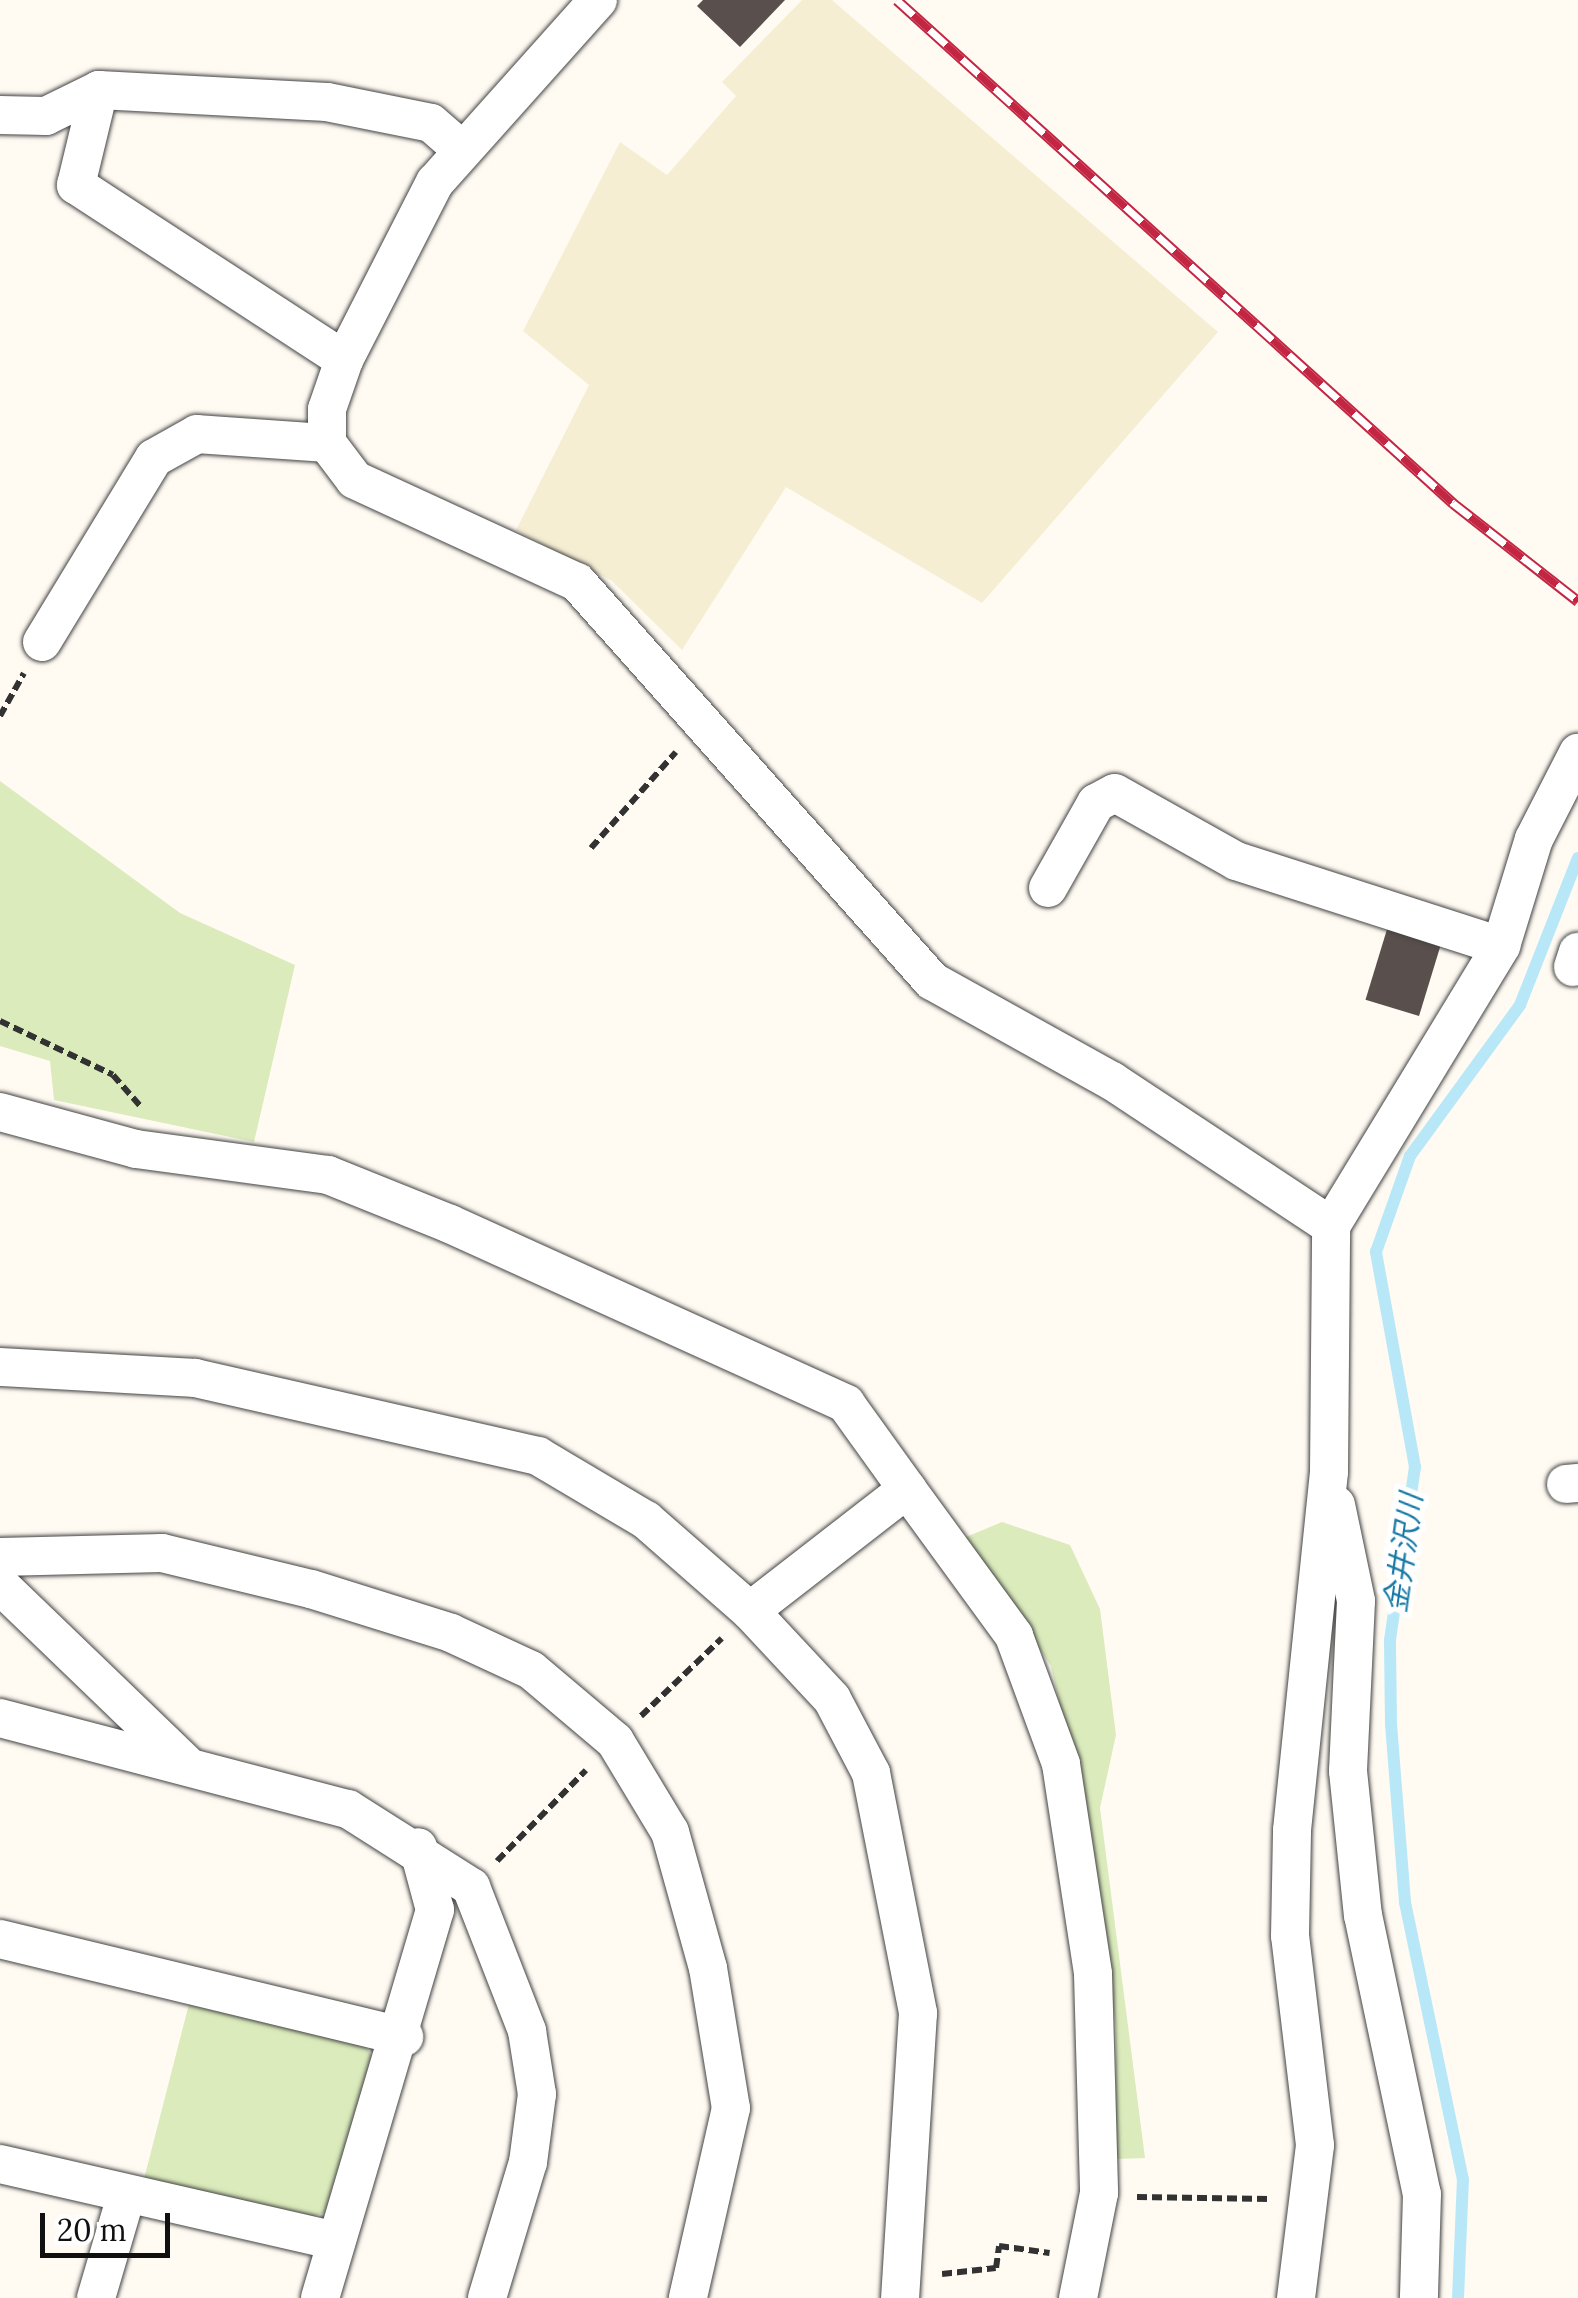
<!DOCTYPE html>
<meta charset="utf-8">
<style>
body{margin:0}
#map{position:relative;width:1578px;height:2298px;overflow:hidden;background:#fffbf3;font-family:Lora,"Noto Sans JP",serif}
div>[style]{position:absolute}
.farmland>*{inset:0;background:#f6eed3}
.green>*{inset:0;background:#dbebbc}
.stream>*{height:12px;margin:-6px;padding:0 6px;transform-origin:6px;border-radius:6px;background:#b8e8f7}
.building>*{inset:0;background:#594f4c;transform-origin:0 0}
.path>*{height:6px;margin-top:-3px;transform-origin:0;background:repeating-linear-gradient(90deg,#323232 0 10px,transparent 0 15px)}
.roads{filter:drop-shadow(0 0 2px #434343) drop-shadow(0 0 2px #434343)}
.minor>*{height:38px;margin:-19px;padding:0 19px;transform-origin:19px;border-radius:19px;background:#fff}
.rail>*{height:11px;margin-top:-5.5px;transform-origin:0;background:repeating-linear-gradient(90deg,#fff 0 22px,#c32643 0 44px);box-sizing:border-box;border-block:2px solid #c32643}
span{translate:-50% -50%;white-space:nowrap;text-align:center;line-height:1.15;-webkit-text-stroke:10px #fff;paint-order:stroke}
.water-label{font-size:30px;color:#177aa5;font-style:italic}
.scale{position:absolute;left:40px;top:2213px;width:130px;height:45px;box-sizing:border-box;border:5px solid #101010;border-top:0;padding-left:12px;font-size:30px;line-height:35px;white-space:nowrap;color:#101010;-webkit-text-stroke:8px #fff;paint-order:stroke}
</style>
<div id="map">
<div class="farmland">
<i style="clip-path:polygon(802px 0,832px 0,1218px 332px,982px 603px,786px 487px,682px 650px,612px 581px,516px 530px,589px 385px,523px 331px,620px 142px,667px 175px,736px 96px,722px 82px)"></i>
</div>
<div class="green">
<i style="clip-path:polygon(0 781px,180px 913px,295px 965px,254px 1142px,54px 1100px,50px 1061px,0 1046px)"></i>
<i style="clip-path:polygon(1002px 1522px,1070px 1545px,1100px 1609px,1116px 1735px,1100px 1808px,1145px 2158px,1116px 2159px,1116px 2027px,1093px 1854px,1051px 1666px,966px 1537px)"></i>
<i style="clip-path:polygon(190px 2000px,362px 2041px,376px 2063px,329px 2212px,301px 2219px,144px 2179px)"></i>
</div>
<div class="stream">
<i style="left:1458px;top:2298px;width:118px;rotate:-87.6deg"></i>
<i style="left:1463px;top:2180px;width:284px;rotate:-101.8deg"></i>
<i style="left:1405px;top:1902px;width:178px;rotate:-94.5deg"></i>
<i style="left:1391px;top:1725px;width:85px;rotate:-90.7deg"></i>
<i style="left:1390px;top:1640px;width:175px;rotate:-81.8deg"></i>
<i style="left:1415px;top:1467px;width:219px;rotate:-100.3deg"></i>
<i style="left:1376px;top:1252px;width:102px;rotate:-70.5deg"></i>
<i style="left:1410px;top:1156px;width:187px;rotate:-53.9deg"></i>
<i style="left:1520px;top:1005px;width:158px;rotate:-68.5deg"></i>
</div>
<div class="building">
<i style="clip-path:polygon(703px 0,785px 0,740px 47px,697px 6px)"></i>
<i style="left:1388px;top:926px;width:56px;height:77px;rotate:17deg"></i>
</div>
<div class="path">
<i style="left:0;top:716px;width:49px;rotate:-60.8deg"></i>
<i style="left:591px;top:848px;width:128px;rotate:-48.5deg"></i>
<i style="left:0;top:1021px;width:125px;rotate:25.5deg"></i>
<i style="left:113px;top:1075px;width:44px;rotate:48.7deg"></i>
<i style="left:641px;top:1716px;width:112px;rotate:-43.9deg"></i>
<i style="left:497px;top:1861px;width:127px;rotate:-45.6deg"></i>
<i style="left:1137px;top:2197px;width:133px;rotate:0.9deg"></i>
<i style="left:942px;top:2274px;width:54px;rotate:-6.3deg"></i>
<i style="left:996px;top:2268px;width:22px;rotate:-82deg"></i>
<i style="left:999px;top:2246px;width:51px;rotate:7.8deg"></i>
</div>
<div class="roads">
<div class="minor">
<i style="left:598px;top:0;width:244px;rotate:131.8deg"></i>
<i style="left:435px;top:182px;width:200px;rotate:117.1deg"></i>
<i style="left:344px;top:360px;width:52px;rotate:109.1deg"></i>
<i style="left:327px;top:409px;width:34px;rotate:90deg"></i>
<i style="left:327px;top:443px;width:46px;rotate:52.9deg"></i>
<i style="left:355px;top:480px;width:244px;rotate:24.7deg"></i>
<i style="left:577px;top:582px;width:534px;rotate:48.34deg"></i>
<i style="left:932px;top:981px;width:206px;rotate:29.1deg"></i>
<i style="left:1112px;top:1081px;width:263px;rotate:33.5deg"></i>
<i style="left:99px;top:90px;width:98px;rotate:103.6deg"></i>
<i style="left:76px;top:185px;width:320px;rotate:33.1deg"></i>
<i style="left:0;top:115px;width:46px;rotate:1.2deg"></i>
<i style="left:46px;top:116px;width:59px;rotate:-26.1deg"></i>
<i style="left:99px;top:90px;width:228px;rotate:3deg"></i>
<i style="left:327px;top:102px;width:106px;rotate:11.4deg"></i>
<i style="left:431px;top:123px;width:38px;rotate:41deg"></i>
<i style="left:42px;top:642px;width:215px;rotate:-58.7deg"></i>
<i style="left:154px;top:458px;width:49px;rotate:-29.2deg"></i>
<i style="left:197px;top:434px;width:130px;rotate:4deg"></i>
<i style="left:1048px;top:888px;width:98px;rotate:-60.5deg"></i>
<i style="left:1096px;top:803px;width:21px;rotate:-28deg"></i>
<i style="left:1115px;top:793px;width:139px;rotate:29.3deg"></i>
<i style="left:1236px;top:861px;width:278px;rotate:17.8deg"></i>
<i style="left:1573px;top:967px;width:16px;rotate:-72deg"></i>
<i style="left:0;top:1112px;width:141px;rotate:15.2deg"></i>
<i style="left:136px;top:1149px;width:194px;rotate:7.7deg"></i>
<i style="left:328px;top:1175px;width:131px;rotate:21.9deg"></i>
<i style="left:450px;top:1224px;width:435px;rotate:24.4deg"></i>
<i style="left:846px;top:1404px;width:105px;rotate:54.3deg"></i>
<i style="left:0;top:1367px;width:195px;rotate:3.2deg"></i>
<i style="left:195px;top:1378px;width:352px;rotate:12.8deg"></i>
<i style="left:538px;top:1456px;width:126px;rotate:30.7deg"></i>
<i style="left:646px;top:1520px;width:138px;rotate:41.2deg"></i>
<i style="left:750px;top:1611px;width:120px;rotate:47deg"></i>
<i style="left:832px;top:1699px;width:84px;rotate:62.2deg"></i>
<i style="left:871px;top:1773px;width:245px;rotate:78.9deg"></i>
<i style="left:918px;top:2013px;width:286px;rotate:93.6deg"></i>
<i style="left:1566px;top:1484px;width:12px;rotate:-5deg"></i>
<i style="left:1336px;top:1505px;width:98px;rotate:78.2deg"></i>
<i style="left:1356px;top:1601px;width:170px;rotate:92.7deg"></i>
<i style="left:1348px;top:1771px;width:145px;rotate:84.1deg"></i>
<i style="left:1363px;top:1915px;width:285px;rotate:78.1deg"></i>
<i style="left:1422px;top:2194px;width:104px;rotate:91.7deg"></i>
<i style="left:0;top:1557px;width:162px;rotate:-1.4deg"></i>
<i style="left:162px;top:1553px;width:153px;rotate:13.6deg"></i>
<i style="left:311px;top:1589px;width:147px;rotate:17.4deg"></i>
<i style="left:451px;top:1633px;width:88px;rotate:24.8deg"></i>
<i style="left:531px;top:1670px;width:110px;rotate:40.2deg"></i>
<i style="left:615px;top:1741px;width:106px;rotate:58.9deg"></i>
<i style="left:670px;top:1832px;width:141px;rotate:74.4deg"></i>
<i style="left:708px;top:1968px;width:142px;rotate:80.7deg"></i>
<i style="left:731px;top:2108px;width:195px;rotate:102.8deg"></i>
<i style="left:0;top:1585px;width:257px;rotate:43.9deg"></i>
<i style="left:750px;top:1611px;width:199px;rotate:-37.8deg"></i>
<i style="left:907px;top:1489px;width:182px;rotate:53.9deg"></i>
<i style="left:1014px;top:1636px;width:136px;rotate:69.8deg"></i>
<i style="left:1061px;top:1764px;width:212px;rotate:81.3deg"></i>
<i style="left:1093px;top:1974px;width:219px;rotate:88.4deg"></i>
<i style="left:1099px;top:2193px;width:107px;rotate:101.3deg"></i>
<i style="left:0;top:1718px;width:360px;rotate:14.7deg"></i>
<i style="left:348px;top:1809px;width:146px;rotate:32.4deg"></i>
<i style="left:471px;top:1887px;width:155px;rotate:68.7deg"></i>
<i style="left:527px;top:2031px;width:64px;rotate:81deg"></i>
<i style="left:537px;top:2094px;width:69px;rotate:97.5deg"></i>
<i style="left:528px;top:2162px;width:142px;rotate:106.8deg"></i>
<i style="left:0;top:1939px;width:416px;rotate:13.6deg"></i>
<i style="left:0;top:2164px;width:345px;rotate:12.9deg"></i>
<i style="left:96px;top:2298px;width:106px;rotate:-73.6deg"></i>
<i style="left:320px;top:2298px;width:405px;rotate:-73.5deg"></i>
<i style="left:435px;top:1910px;width:65px;rotate:-105.1deg"></i>
<i style="left:1296px;top:2298px;width:154px;rotate:-82.9deg"></i>
<i style="left:1315px;top:2145px;width:210px;rotate:-96.8deg"></i>
<i style="left:1290px;top:1936px;width:106px;rotate:-88.9deg"></i>
<i style="left:1292px;top:1830px;width:360px;rotate:-84.1deg"></i>
<i style="left:1329px;top:1472px;width:246px;rotate:-89.5deg"></i>
<i style="left:1331px;top:1226px;width:328px;rotate:-58.7deg"></i>
<i style="left:1501px;top:946px;width:112px;rotate:-72.9deg"></i>
<i style="left:1534px;top:839px;width:97px;rotate:-62.9deg"></i>
</div>
</div>
<div class="rail">
<i style="left:897px;top:0;width:750px;rotate:42.13deg"></i>
<i style="left:1453px;top:503px;width:159px;rotate:38.1deg"></i>
</div>
<div class="water-label">
<span style="left:1403px;top:1553px;rotate:-82deg">金井沢川</span>
</div>
<div class="scale">20 m</div>
</div>
